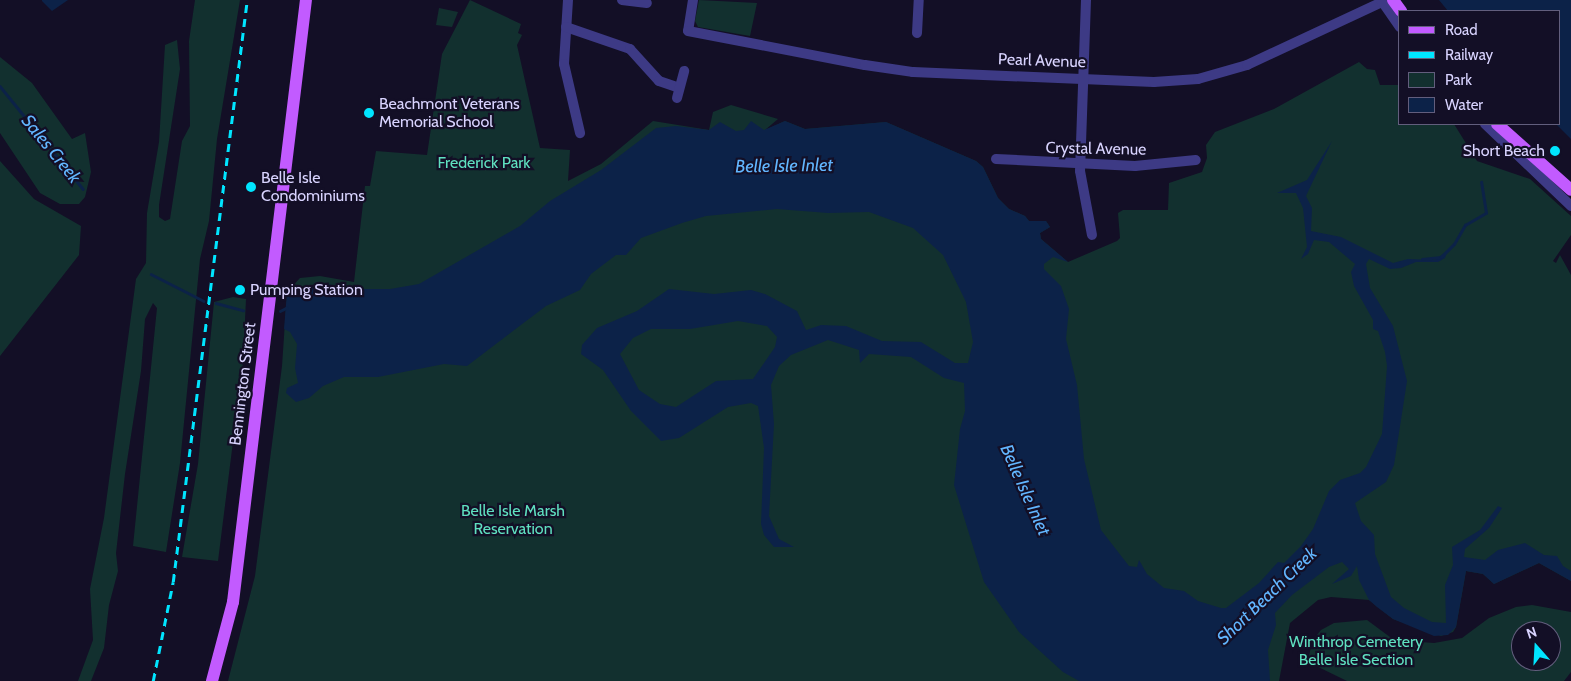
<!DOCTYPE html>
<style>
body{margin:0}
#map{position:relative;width:1571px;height:681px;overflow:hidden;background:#130f26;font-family:Cabin,sans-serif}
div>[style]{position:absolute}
.green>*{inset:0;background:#12302f}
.water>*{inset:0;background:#0c2248}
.stream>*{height:2.5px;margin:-1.25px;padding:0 1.25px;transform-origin:1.25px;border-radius:1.25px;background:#0c2248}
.minor>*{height:10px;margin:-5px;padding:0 5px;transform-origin:5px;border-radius:5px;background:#3d3a85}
.major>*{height:12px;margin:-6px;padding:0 6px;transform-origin:6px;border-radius:6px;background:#c25bff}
.rail>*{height:2.5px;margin-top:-1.25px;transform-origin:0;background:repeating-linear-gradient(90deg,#00e5ff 0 8px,transparent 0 14px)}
.dots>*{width:14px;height:14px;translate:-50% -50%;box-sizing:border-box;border:2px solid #130f26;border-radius:50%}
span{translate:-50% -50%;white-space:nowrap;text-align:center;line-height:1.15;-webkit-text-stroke:4.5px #130f26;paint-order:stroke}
.street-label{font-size:16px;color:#d9d4ff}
.poi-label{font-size:16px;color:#d9d4ff}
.left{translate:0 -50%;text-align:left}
.right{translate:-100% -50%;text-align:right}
.park-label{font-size:16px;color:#5fe0c0}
.water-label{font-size:18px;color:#62b6ff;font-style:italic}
.legend{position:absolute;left:1398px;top:10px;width:162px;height:115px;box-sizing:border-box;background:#130f26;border:1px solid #625e7d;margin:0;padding:6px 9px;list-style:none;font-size:15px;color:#d9d4ff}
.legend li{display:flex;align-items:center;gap:10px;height:25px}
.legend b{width:25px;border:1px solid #625e7d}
.north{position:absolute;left:1511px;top:621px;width:50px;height:50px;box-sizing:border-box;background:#130f26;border:1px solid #625e7d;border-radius:50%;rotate:341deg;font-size:14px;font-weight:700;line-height:20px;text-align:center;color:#d9d4ff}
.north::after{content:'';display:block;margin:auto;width:18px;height:22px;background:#00e5ff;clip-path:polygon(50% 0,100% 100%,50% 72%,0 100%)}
</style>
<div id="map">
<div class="green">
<i style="clip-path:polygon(195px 0,240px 0,217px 139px,209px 221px,200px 259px,180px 463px,166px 552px,133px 546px,157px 308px,153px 303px,145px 319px,141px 371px,125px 474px,116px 553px,118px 571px,109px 605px,104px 648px,91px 681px,78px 681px,93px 640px,90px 589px,104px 518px,136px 279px,146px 263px,147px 213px,159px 142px,165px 45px,177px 40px,180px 69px,159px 205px,159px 217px,165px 221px,170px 219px,182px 141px,190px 126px,189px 41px)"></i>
<i style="clip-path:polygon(470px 0,521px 24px,518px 33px,522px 35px,517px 45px,540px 148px,570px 150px,568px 181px,601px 164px,653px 121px,709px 130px,713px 112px,731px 105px,778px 119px,765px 130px,785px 121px,805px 129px,886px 122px,976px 161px,983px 167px,998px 198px,1009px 209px,1025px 216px,1029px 221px,1046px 221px,1050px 227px,1040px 233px,1041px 239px,1068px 262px,1117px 241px,1120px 238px,1118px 213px,1123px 210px,1168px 210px,1169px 183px,1202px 172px,1207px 158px,1206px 145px,1215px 132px,1274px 109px,1359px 62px,1367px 69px,1375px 70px,1380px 85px,1400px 85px,1400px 124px,1454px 124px,1477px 161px,1530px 179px,1571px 216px,1571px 235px,1553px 261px,1556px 263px,1560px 255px,1571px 275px,1571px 581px,1539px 563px,1494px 584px,1483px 574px,1466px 571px,1456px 627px,1453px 632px,1441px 636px,1393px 619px,1369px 600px,1331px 597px,1318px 600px,1290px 623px,1279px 681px,228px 681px,255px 576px,282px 366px,287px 292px,300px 278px,320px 276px,354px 282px,365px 186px,370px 186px,376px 151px,427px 155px,442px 54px)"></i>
<i style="clip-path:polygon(699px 0,757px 3px,750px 36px,698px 27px,695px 21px)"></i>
<i style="clip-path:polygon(439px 8px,458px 12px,452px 27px,436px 25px)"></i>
<i style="clip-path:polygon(0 57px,32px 83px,72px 139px,85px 133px,91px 172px,85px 197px,79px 204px,60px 204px,40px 193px,0 133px)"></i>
<i style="clip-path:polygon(0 161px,34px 199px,81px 226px,79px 255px,0 356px)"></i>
<i style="clip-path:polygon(233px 297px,246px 299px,243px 362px,218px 561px,182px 557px,198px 464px,214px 302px)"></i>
<i style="clip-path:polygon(evenodd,1532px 605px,1571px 612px,1571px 672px,1564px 681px,1347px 681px,1308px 662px,1312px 641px,1321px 630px,1334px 623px,1367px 620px,1394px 640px,1434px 643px,1462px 638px,1489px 618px,1516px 607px,1532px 605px,1521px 631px,1551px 631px,1551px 661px,1521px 661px,1521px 631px)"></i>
</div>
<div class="water">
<i style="clip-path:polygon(68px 0,52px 11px,42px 1px,42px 0)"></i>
<i style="clip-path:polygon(1439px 0,1571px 0,1571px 139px,1556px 124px,1560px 124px,1560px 11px,1448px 11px)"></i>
<i style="clip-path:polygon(evenodd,751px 121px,764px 130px,785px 121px,805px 129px,886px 122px,976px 161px,983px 167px,998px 198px,1009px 209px,1025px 216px,1029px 221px,1046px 221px,1050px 227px,1040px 233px,1041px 239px,1068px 262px,1053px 257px,1044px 264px,1044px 269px,1061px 286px,1069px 309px,1066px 339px,1077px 385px,1084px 459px,1101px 530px,1129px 566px,1137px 567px,1139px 560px,1147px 574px,1164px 588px,1184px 591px,1198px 601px,1221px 608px,1226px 608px,1259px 583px,1278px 562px,1284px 563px,1301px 546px,1313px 529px,1329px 491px,1340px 480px,1360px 473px,1366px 467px,1382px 434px,1387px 366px,1385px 352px,1378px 331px,1373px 329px,1373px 320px,1354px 286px,1351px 272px,1355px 264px,1329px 242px,1314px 240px,1308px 254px,1301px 259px,1307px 247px,1303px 208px,1296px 193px,1277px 193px,1307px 180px,1332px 141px,1306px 196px,1312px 208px,1311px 231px,1341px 237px,1393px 263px,1408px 259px,1435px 260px,1448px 250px,1445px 258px,1438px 262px,1416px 262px,1401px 268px,1390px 269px,1369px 259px,1366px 264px,1370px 288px,1393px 326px,1407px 381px,1394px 465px,1386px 482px,1355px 503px,1361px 521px,1374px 535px,1375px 554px,1391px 597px,1404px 608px,1432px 622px,1446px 623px,1445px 585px,1453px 565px,1452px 547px,1480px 530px,1498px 506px,1502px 508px,1489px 528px,1465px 549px,1464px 557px,1485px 560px,1498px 550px,1525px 543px,1544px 555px,1557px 556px,1563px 566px,1571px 571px,1571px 581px,1539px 563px,1494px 584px,1483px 574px,1466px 571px,1456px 627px,1448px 635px,1434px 636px,1393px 619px,1377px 607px,1369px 600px,1359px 580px,1357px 566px,1351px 576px,1332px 584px,1349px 569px,1342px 562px,1329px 567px,1292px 595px,1275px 613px,1276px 625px,1268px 650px,1270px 681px,1079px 681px,1063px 672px,1019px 632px,984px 582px,954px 485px,960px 429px,965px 411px,964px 383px,944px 378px,911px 357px,869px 354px,860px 363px,859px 350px,828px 340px,791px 355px,779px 366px,771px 385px,774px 424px,769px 516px,779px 539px,794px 547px,774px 547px,764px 535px,761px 524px,764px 448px,758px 406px,751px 403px,728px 407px,679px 438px,661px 441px,631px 411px,603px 370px,581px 354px,582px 345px,597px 328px,637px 311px,669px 289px,714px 294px,751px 290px,765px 294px,797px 311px,806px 330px,821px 325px,846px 326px,882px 341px,921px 342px,955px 363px,968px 363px,973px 342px,966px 302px,943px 255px,913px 228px,869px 212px,828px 213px,777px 209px,706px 216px,682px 223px,641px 238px,626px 255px,616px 255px,591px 274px,580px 290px,546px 306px,467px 366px,444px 364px,378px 377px,344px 377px,323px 386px,309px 398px,296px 402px,286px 393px,287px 388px,298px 383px,295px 368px,297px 344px,290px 332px,284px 329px,287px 292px,294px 287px,304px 292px,322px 283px,353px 289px,390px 289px,419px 284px,520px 226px,550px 201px,601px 170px,656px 128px,676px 126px,709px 130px,720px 122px,736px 131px,744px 130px,751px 121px,738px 321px,767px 326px,777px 337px,775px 347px,753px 379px,716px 381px,676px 407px,660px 404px,639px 390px,620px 354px,633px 338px,651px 329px,690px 329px,738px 321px)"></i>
</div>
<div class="stream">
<i style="left:0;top:86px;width:132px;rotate:51.1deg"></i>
<i style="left:1422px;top:259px;width:19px;rotate:-6deg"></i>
<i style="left:1441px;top:257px;width:18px;rotate:-45deg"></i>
<i style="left:1454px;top:244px;width:22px;rotate:-60deg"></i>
<i style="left:1465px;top:225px;width:24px;rotate:-30deg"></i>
<i style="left:1486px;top:213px;width:31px;rotate:-99deg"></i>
<i style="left:151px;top:274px;width:59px;rotate:27deg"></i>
<i style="left:216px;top:303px;width:28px;rotate:15deg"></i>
<i style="left:280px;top:311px;width:7px;rotate:-27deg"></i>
</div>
<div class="minor">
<i style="left:568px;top:0;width:64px;rotate:93.6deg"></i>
<i style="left:564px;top:64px;width:71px;rotate:76.9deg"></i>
<i style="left:622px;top:0;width:25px;rotate:7deg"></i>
<i style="left:693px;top:0;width:31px;rotate:99deg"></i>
<i style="left:688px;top:31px;width:180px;rotate:10.9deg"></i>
<i style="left:865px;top:65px;width:49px;rotate:8.3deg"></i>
<i style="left:913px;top:72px;width:241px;rotate:2.4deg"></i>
<i style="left:1154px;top:82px;width:44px;rotate:-3.9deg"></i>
<i style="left:1198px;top:79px;width:51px;rotate:-15.9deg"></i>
<i style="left:1247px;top:65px;width:149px;rotate:-25deg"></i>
<i style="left:1086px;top:0;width:171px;rotate:92deg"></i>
<i style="left:1080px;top:171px;width:65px;rotate:79.4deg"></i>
<i style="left:1381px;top:0;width:33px;rotate:55deg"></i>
<i style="left:566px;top:27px;width:68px;rotate:19deg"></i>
<i style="left:630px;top:49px;width:43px;rotate:47.8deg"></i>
<i style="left:659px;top:81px;width:21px;rotate:19deg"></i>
<i style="left:917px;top:33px;width:33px;rotate:-87deg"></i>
<i style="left:677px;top:98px;width:28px;rotate:-75deg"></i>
<i style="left:1485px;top:124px;width:119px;rotate:43.6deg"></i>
<i style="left:996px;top:159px;width:139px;rotate:2.9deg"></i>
<i style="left:1135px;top:166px;width:61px;rotate:-5.6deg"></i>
</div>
<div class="major">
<i style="left:1393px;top:0;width:14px;rotate:54deg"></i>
<i style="left:1497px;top:124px;width:99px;rotate:41.7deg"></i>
<i style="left:212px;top:681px;width:82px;rotate:-75.1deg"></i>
<i style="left:233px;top:602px;width:606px;rotate:-83.09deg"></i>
</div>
<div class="rail">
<i style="left:153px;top:681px;width:101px;rotate:-78.6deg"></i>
<i style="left:173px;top:582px;width:587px;rotate:-82.75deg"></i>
</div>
<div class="dots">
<i style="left:369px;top:113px;background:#00e5ff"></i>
<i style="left:1555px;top:151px;background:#00e5ff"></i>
<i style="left:251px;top:187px;background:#00e5ff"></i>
<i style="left:240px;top:290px;background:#00e5ff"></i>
</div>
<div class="street-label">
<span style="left:1042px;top:61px;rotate:2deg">Pearl Avenue</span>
<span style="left:1096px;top:149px;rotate:1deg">Crystal Avenue</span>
<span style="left:243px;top:384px;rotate:-83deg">Bennington Street</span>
</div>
<div class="poi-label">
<span class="left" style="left:379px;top:113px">Beachmont Veterans<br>Memorial School</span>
<span class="right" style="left:1545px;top:151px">Short Beach</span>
<span class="left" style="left:261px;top:187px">Belle Isle<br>Condominiums</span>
<span class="left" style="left:250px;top:290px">Pumping Station</span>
</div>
<div class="park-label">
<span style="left:484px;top:163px">Frederick Park</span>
<span style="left:513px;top:520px">Belle Isle Marsh<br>Reservation</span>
<span style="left:1356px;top:651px">Winthrop Cemetery<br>Belle Isle Section</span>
</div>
<div class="water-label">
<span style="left:51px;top:149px;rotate:51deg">Sales Creek</span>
<span style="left:784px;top:166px;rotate:-1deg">Belle Isle Inlet</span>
<span style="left:1025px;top:490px;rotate:66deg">Belle Isle Inlet</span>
<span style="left:1267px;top:596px;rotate:-44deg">Short Beach Creek</span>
</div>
<ul class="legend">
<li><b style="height:6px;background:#c25bff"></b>Road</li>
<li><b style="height:6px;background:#00e5ff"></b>Railway</li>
<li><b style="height:14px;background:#12302f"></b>Park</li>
<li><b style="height:14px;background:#0c2248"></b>Water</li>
</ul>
<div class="north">N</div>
</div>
